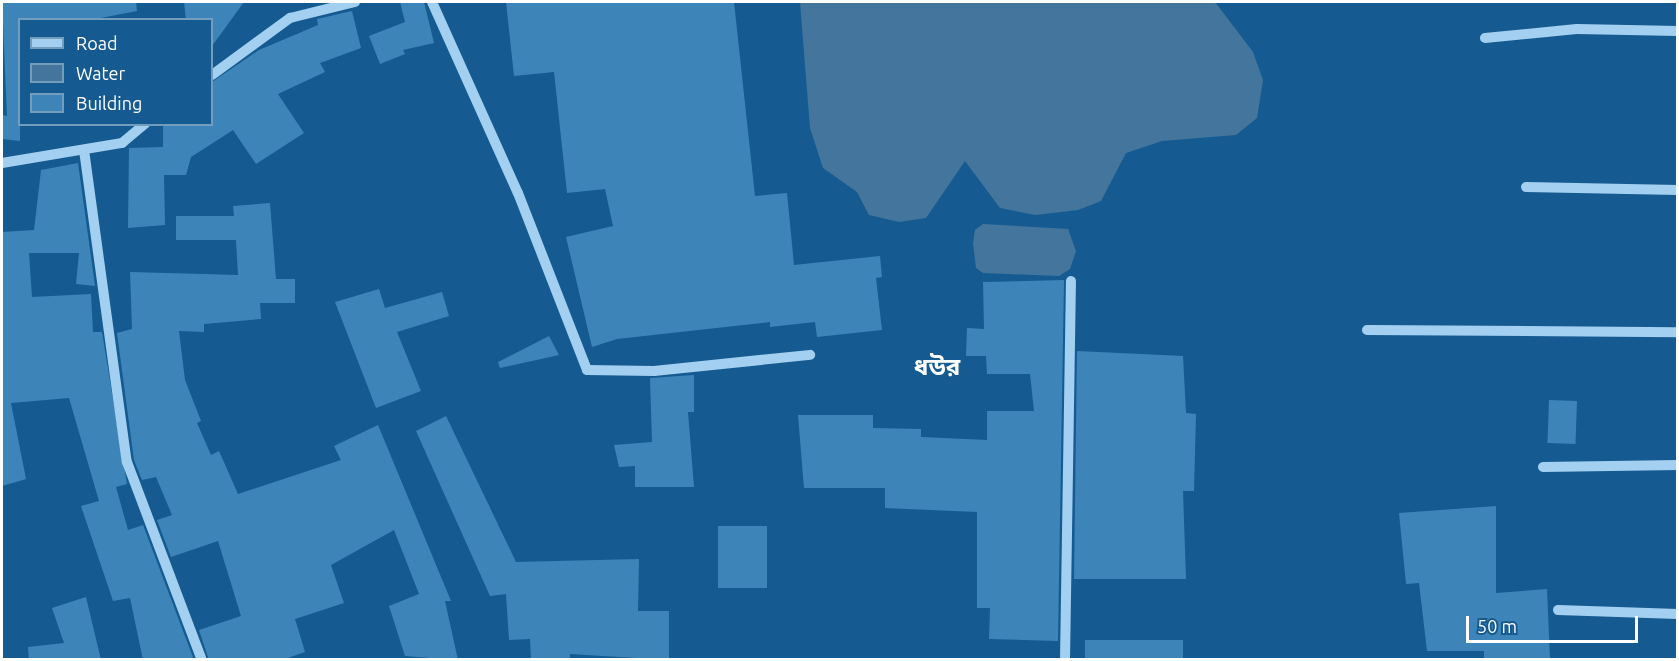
<!DOCTYPE html>
<meta charset="utf-8">
<style>
body{margin:0}
#map{position:relative;width:1679px;height:661px;overflow:hidden;background:#155b91;font-family:Ubuntu,"Noto Sans Bengali",sans-serif}
div>[style]{position:absolute}
.water>*{inset:0;background:#44769d}
.building>*{inset:0;background:#3d85b9;transform-origin:0 0}
.minor>*{height:10px;margin:-5px;padding:0 5px;transform-origin:5px;border-radius:5px;background:#a3d0f1}
span{translate:-50% -50%;white-space:nowrap;text-align:center;line-height:1.15;-webkit-text-stroke:4.5px #155b91;paint-order:stroke}
.district-label{font-size:24px;color:#fff;font-weight:700}
.frame{position:absolute;inset:0;border:3px solid #fff;pointer-events:none}
.legend{position:absolute;left:18px;top:18px;width:195px;height:108px;box-sizing:border-box;background:#155b91;border:2px solid #739dbd;margin:0;padding:8px 10px;list-style:none;font-size:18px;color:#fff}
.legend li{display:flex;align-items:center;gap:12px;height:30px}
.legend b{width:30px;border:2px solid #739dbd}
.scale{position:absolute;left:1466px;top:616px;width:172px;height:27px;box-sizing:border-box;border:3px solid #fff;border-top:0;padding-left:8px;font-size:18px;line-height:21px;white-space:nowrap;color:#fff;-webkit-text-stroke:4px #155b91;paint-order:stroke}
</style>
<div id="map">
<div class="water">
<i style="clip-path:polygon(800px 2px,1215px 2px,1253px 52px,1263px 80px,1257px 118px,1236px 135px,1162px 141px,1126px 153px,1101px 201px,1078px 210px,1035px 215px,1000px 208px,965px 161px,926px 218px,899px 222px,869px 215px,857px 192px,823px 168px,810px 128px)"></i>
<i style="clip-path:polygon(983px 224px,1068px 229px,1076px 251px,1070px 269px,1059px 276px,983px 273px,976px 268px,973px 243px,975px 230px)"></i>
</div>
<div class="building">
<i style="clip-path:polygon(2px 2px,136px 2px,137px 11px,90px 20px,20px 20px,20px 141px,2px 139px,2px 115px,7px 116px)"></i>
<i style="clip-path:polygon(184px 2px,244px 2px,212px 46px,212px 20px,186px 20px)"></i>
<i style="clip-path:polygon(400px 2px,424px 2px,434px 43px,403px 50px,405px 54px,380px 64px,369px 36px,405px 22px)"></i>
<i style="clip-path:polygon(506px 2px,734px 2px,755px 196px,787px 193px,794px 265px,880px 256px,882px 277px,876px 278px,882px 330px,817px 337px,815px 322px,770px 327px,770px 322px,617px 339px,592px 347px,566px 237px,613px 226px,605px 189px,567px 193px,554px 72px,514px 76px)"></i>
<i style="clip-path:polygon(352px 11px,361px 48px,320px 63px,325px 72px,278px 94px,304px 133px,256px 164px,233px 130px,191px 157px,186px 175px,164px 175px,165px 225px,128px 228px,129px 148px,163px 147px,163px 124px,212px 124px,212px 82px,259px 50px,318px 25px,317px 19px)"></i>
<i style="clip-path:polygon(78px 163px,95px 286px,76px 284px,79px 253px,29px 253px,32px 297px,91px 294px,93px 332px,102px 332px,127px 484px,116px 487px,128px 530px,143px 525px,194px 660px,143px 660px,130px 598px,113px 601px,81px 506px,99px 501px,69px 398px,11px 403px,26px 479px,2px 486px,2px 232px,34px 230px,41px 170px)"></i>
<i style="clip-path:polygon(270px 203px,276px 279px,295px 279px,295px 303px,260px 303px,261px 319px,204px 324px,204px 332px,179px 331px,185px 380px,201px 421px,197px 423px,211px 455px,219px 451px,238px 494px,341px 460px,334px 446px,378px 425px,451px 601px,445px 601px,458px 660px,405px 656px,389px 606px,419px 594px,394px 530px,331px 565px,344px 603px,295px 619px,305px 652px,282px 660px,209px 660px,199px 630px,241px 616px,218px 541px,171px 557px,157px 520px,172px 515px,156px 477px,142px 480px,134px 460px,117px 333px,132px 329px,130px 272px,238px 275px,236px 240px,176px 240px,176px 216px,234px 216px,233px 206px)"></i>
<i style="clip-path:polygon(1064px 280px,1058px 641px,989px 639px,990px 608px,977px 608px,977px 512px,885px 508px,885px 488px,804px 488px,798px 415px,873px 415px,873px 428px,921px 429px,921px 437px,987px 440px,987px 411px,1034px 411px,1030px 374px,987px 374px,986px 356px,966px 356px,967px 328px,984px 329px,983px 282px)"></i>
<i style="clip-path:polygon(379px 289px,385px 308px,442px 292px,449px 316px,397px 332px,421px 391px,376px 408px,335px 302px)"></i>
<i style="clip-path:polygon(549px 336px,559px 355px,500px 368px,498px 362px)"></i>
<i style="clip-path:polygon(1077px 351px,1183px 356px,1186px 413px,1196px 414px,1194px 491px,1183px 491px,1186px 579px,1074px 579px)"></i>
<i style="clip-path:polygon(694px 375px,694px 412px,688px 412px,694px 487px,635px 487px,635px 466px,619px 467px,614px 445px,652px 442px,650px 378px)"></i>
<i style="left:1549px;top:400px;width:28px;height:43px;rotate:2deg"></i>
<i style="clip-path:polygon(446px 416px,516px 562px,639px 559px,638px 611px,669px 611px,669px 660px,570px 654px,570px 660px,531px 660px,530px 639px,509px 640px,506px 594px,490px 596px,416px 431px)"></i>
<i style="clip-path:polygon(1496px 506px,1496px 593px,1547px 589px,1550px 660px,1484px 660px,1484px 651px,1427px 651px,1419px 583px,1406px 584px,1399px 513px)"></i>
<i style="left:718px;top:526px;width:49px;height:62px"></i>
<i style="clip-path:polygon(86px 597px,101px 660px,29px 660px,28px 647px,64px 643px,52px 608px)"></i>
<i style="left:1085px;top:640px;width:98px;height:20px"></i>
</div>
<div class="minor">
<i style="left:432px;top:2px;width:209px;rotate:65.8deg"></i>
<i style="left:518px;top:193px;width:190px;rotate:68.7deg"></i>
<i style="left:587px;top:370px;width:67px;rotate:0.9deg"></i>
<i style="left:654px;top:371px;width:157px;rotate:-5.9deg"></i>
<i style="left:1485px;top:38px;width:92px;rotate:-5.6deg"></i>
<i style="left:1577px;top:29px;width:101px;rotate:1.1deg"></i>
<i style="left:212px;top:75px;width:97px;rotate:-36.2deg"></i>
<i style="left:290px;top:18px;width:67px;rotate:-13.8deg"></i>
<i style="left:84px;top:150px;width:315px;rotate:82.2deg"></i>
<i style="left:127px;top:462px;width:212px;rotate:69.3deg"></i>
<i style="left:2px;top:163px;width:122px;rotate:-9.5deg"></i>
<i style="left:122px;top:143px;width:30px;rotate:-40deg"></i>
<i style="left:1526px;top:187px;width:152px;rotate:1.1deg"></i>
<i style="left:1367px;top:330px;width:311px;rotate:0.4deg"></i>
<i style="left:1543px;top:467px;width:135px;rotate:-0.8deg"></i>
<i style="left:1558px;top:610px;width:120px;rotate:1.9deg"></i>
<i style="left:1065px;top:660px;width:379px;rotate:-89.1deg"></i>
</div>
<div class="district-label">
<span style="left:937px;top:367px">ধউর</span>
</div>
<div class="frame"></div>
<ul class="legend">
<li><b style="height:8px;background:#a3d0f1"></b>Road</li>
<li><b style="height:16px;background:#44769d"></b>Water</li>
<li><b style="height:16px;background:#3d85b9"></b>Building</li>
</ul>
<div class="scale">50 m</div>
</div>
